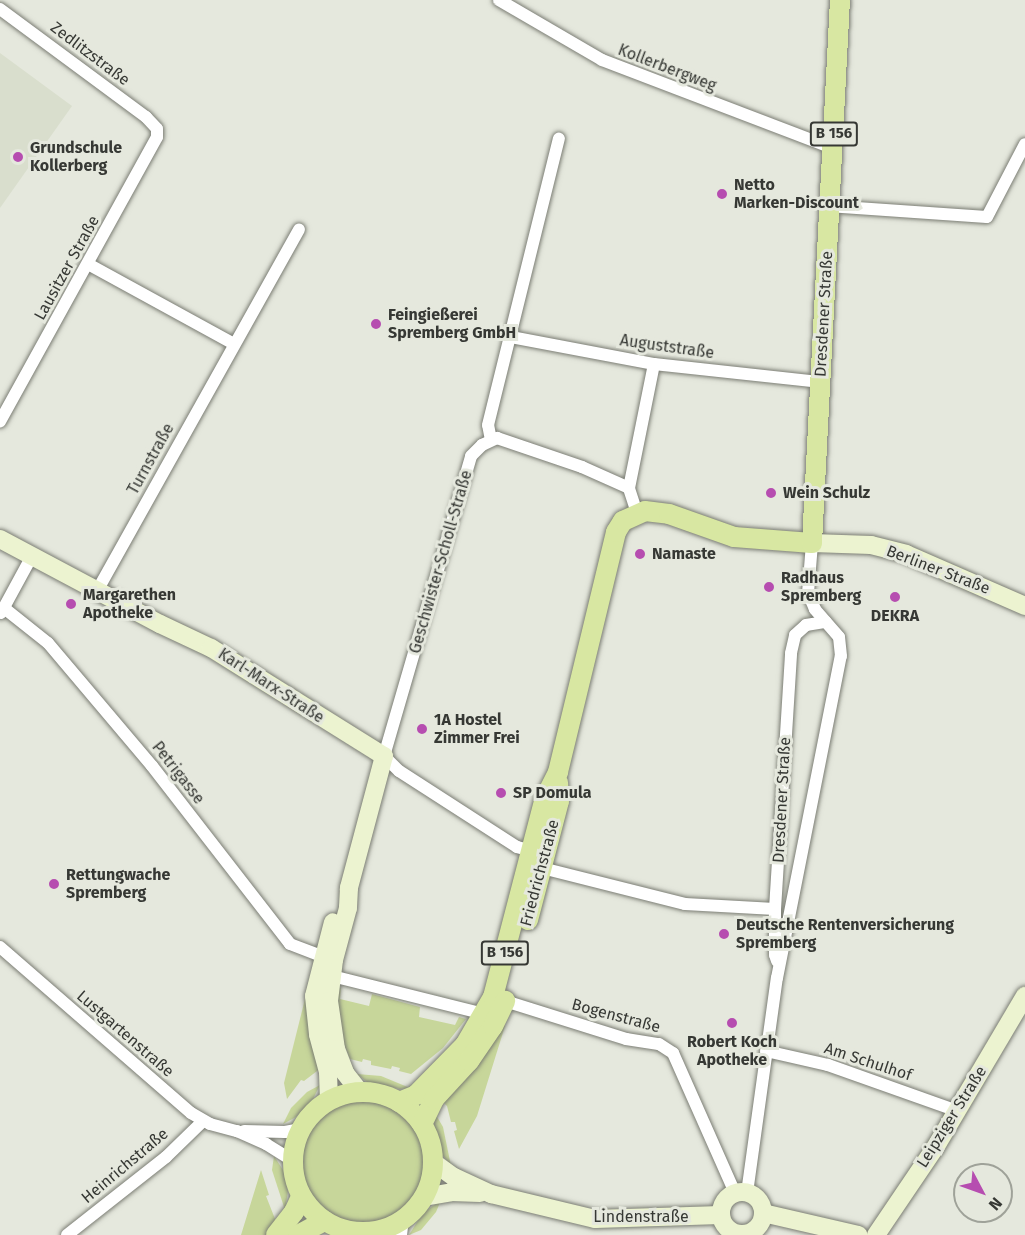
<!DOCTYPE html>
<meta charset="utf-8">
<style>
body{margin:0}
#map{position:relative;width:1025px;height:1235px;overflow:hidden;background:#e5e8dd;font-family:"Fira Sans",sans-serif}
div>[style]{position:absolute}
.built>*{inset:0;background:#d9decd}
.green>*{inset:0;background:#c7d69a}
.round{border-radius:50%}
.roads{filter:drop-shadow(0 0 2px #7b7d74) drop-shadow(0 0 2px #7b7d74)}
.street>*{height:12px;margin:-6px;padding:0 6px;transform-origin:6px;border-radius:6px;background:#fff}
.secondary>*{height:18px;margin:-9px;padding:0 9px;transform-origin:9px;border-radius:9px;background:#ecf3d0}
.secondary>.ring{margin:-9px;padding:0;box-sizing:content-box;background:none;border:18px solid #ecf3d0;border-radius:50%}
.primary>*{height:20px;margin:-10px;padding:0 10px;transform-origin:10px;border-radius:10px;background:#d8e7a2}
.primary>.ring{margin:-10px;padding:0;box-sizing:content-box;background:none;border:20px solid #d8e7a2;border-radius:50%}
.dots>*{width:16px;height:16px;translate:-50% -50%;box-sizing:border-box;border:3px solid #e5e8dd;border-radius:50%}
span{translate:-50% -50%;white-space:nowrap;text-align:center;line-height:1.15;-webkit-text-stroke:6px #e5e8dd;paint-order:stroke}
.shield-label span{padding:2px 4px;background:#e5e8dd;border:2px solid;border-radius:4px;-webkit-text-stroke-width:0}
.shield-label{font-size:15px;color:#363834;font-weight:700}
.street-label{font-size:16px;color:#363834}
.poi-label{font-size:16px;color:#363834;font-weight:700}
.left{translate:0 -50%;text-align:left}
.north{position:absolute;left:953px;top:1163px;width:60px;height:60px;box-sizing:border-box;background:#e5e8dd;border:2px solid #9fa299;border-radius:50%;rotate:131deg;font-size:16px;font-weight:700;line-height:24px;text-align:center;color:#363834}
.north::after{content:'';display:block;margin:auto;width:21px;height:27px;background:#b64db0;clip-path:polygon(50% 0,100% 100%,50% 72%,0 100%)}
</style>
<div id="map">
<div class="built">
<i style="clip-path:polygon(0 53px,72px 106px,0 208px)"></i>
</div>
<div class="green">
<i style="clip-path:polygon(309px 983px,321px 1068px,304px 1081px,301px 1080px,287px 1099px,284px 1083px)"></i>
<i style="clip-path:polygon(338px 987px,341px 988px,340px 999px,369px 1006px,372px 994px,420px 1007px,419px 1017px,455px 1025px,459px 1017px,466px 1019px,443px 1048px,411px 1074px,399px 1071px,400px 1068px,392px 1066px,391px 1069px,371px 1065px,371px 1061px,363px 1059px,362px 1062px,350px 1059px,343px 1042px,337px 999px)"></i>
<i style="clip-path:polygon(503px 1023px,505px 1026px,477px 1116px,459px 1149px,454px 1131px,457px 1130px,455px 1122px,451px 1122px,447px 1106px,442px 1101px)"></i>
<i style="clip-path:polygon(357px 1074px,381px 1076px,410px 1088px,400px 1089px,367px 1082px)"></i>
<i style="clip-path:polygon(320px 1085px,313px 1099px,296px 1117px,283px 1124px,291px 1108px,307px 1092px)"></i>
<i class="round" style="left:300px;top:1101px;width:124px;height:124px"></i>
<i style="clip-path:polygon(436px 1115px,443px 1127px,451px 1166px,441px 1153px,434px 1124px)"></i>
<i style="clip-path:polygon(274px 1156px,283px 1170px,288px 1191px,285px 1210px,272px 1170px)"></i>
<i style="clip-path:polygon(261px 1170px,269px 1195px,266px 1196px,277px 1224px,269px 1235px,241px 1235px)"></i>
<i style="clip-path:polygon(441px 1200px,436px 1212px,421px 1230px,409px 1235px,422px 1214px)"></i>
</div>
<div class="roads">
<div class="street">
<i style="left:499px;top:0;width:119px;rotate:30.2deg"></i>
<i style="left:602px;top:60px;width:246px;rotate:20.9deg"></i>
<i style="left:0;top:9px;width:182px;rotate:36.5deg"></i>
<i style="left:146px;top:117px;width:16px;rotate:47deg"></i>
<i style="left:157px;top:129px;width:8px;rotate:90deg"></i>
<i style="left:157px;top:137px;width:325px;rotate:118.9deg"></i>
<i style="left:828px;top:206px;width:159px;rotate:4deg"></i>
<i style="left:987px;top:217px;width:82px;rotate:-62.5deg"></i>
<i style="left:88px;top:264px;width:166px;rotate:28.7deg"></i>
<i style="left:511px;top:337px;width:146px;rotate:10.7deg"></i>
<i style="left:654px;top:364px;width:168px;rotate:6.2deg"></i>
<i style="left:491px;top:440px;width:15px;rotate:-101deg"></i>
<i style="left:488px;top:425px;width:295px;rotate:-76.1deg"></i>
<i style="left:637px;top:513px;width:26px;rotate:-108deg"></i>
<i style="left:629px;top:488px;width:126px;rotate:-78.6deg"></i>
<i style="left:97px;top:591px;width:414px;rotate:-60.8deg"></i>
<i style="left:4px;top:608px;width:56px;rotate:38.5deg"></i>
<i style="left:48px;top:643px;width:161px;rotate:49.8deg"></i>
<i style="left:152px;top:766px;width:225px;rotate:52.2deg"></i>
<i style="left:290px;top:944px;width:34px;rotate:21deg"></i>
<i style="left:1px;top:613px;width:65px;rotate:-61.5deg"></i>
<i style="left:532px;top:851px;width:16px;rotate:-165deg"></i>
<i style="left:517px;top:847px;width:140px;rotate:-147.2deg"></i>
<i style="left:399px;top:771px;width:21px;rotate:-135deg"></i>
<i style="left:384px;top:756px;width:312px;rotate:-73.8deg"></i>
<i style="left:471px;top:456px;width:16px;rotate:-45deg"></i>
<i style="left:482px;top:445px;width:17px;rotate:-25deg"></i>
<i style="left:497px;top:438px;width:90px;rotate:18.8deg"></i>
<i style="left:582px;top:467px;width:51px;rotate:24.1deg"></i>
<i style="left:542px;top:868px;width:147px;rotate:14.1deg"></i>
<i style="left:685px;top:904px;width:90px;rotate:3.2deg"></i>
<i style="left:0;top:947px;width:253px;rotate:41deg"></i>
<i style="left:191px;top:1113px;width:22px;rotate:30deg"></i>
<i style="left:210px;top:1124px;width:28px;rotate:15deg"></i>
<i style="left:237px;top:1131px;width:32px;rotate:24deg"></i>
<i style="left:266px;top:1144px;width:31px;rotate:32deg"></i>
<i style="left:777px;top:961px;width:6px;rotate:-108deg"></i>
<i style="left:775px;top:955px;width:46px;rotate:-90deg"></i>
<i style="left:775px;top:909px;width:256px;rotate:-86.4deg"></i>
<i style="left:791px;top:653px;width:18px;rotate:-77deg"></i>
<i style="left:795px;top:635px;width:15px;rotate:-42deg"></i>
<i style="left:806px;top:625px;width:20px;rotate:-9deg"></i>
<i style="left:332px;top:976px;width:157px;rotate:14deg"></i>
<i style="left:505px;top:1001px;width:127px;rotate:17.4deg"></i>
<i style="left:626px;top:1039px;width:33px;rotate:9deg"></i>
<i style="left:659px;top:1044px;width:17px;rotate:33deg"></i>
<i style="left:673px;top:1053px;width:153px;rotate:66.1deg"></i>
<i style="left:766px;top:1051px;width:64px;rotate:12.7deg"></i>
<i style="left:828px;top:1065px;width:137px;rotate:19.6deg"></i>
<i style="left:244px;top:1131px;width:41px;rotate:1.4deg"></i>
<i style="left:285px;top:1132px;width:15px;rotate:-11deg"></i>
<i style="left:747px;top:1193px;width:217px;rotate:-82.1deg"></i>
<i style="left:777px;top:978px;width:328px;rotate:-78.8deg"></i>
<i style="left:841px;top:656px;width:19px;rotate:-96deg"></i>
<i style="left:839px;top:637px;width:37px;rotate:-131deg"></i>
<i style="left:815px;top:609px;width:17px;rotate:-114deg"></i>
<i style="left:808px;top:593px;width:50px;rotate:-85.4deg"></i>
<i style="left:367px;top:1232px;width:4px;rotate:45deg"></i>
<i style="left:67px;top:1235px;width:126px;rotate:-38.2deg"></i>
<i style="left:166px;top:1157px;width:52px;rotate:-44.2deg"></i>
<i style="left:401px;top:1235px;width:16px;rotate:-83deg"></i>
<i style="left:746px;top:1235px;width:1px;rotate:-90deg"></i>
</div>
<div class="secondary">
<i style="left:0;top:539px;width:181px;rotate:28deg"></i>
<i style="left:160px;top:624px;width:56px;rotate:25.2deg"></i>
<i style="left:211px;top:648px;width:204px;rotate:32deg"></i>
<i style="left:384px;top:756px;width:137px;rotate:104.9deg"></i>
<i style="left:349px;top:888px;width:20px;rotate:93deg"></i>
<i style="left:348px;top:908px;width:54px;rotate:105.1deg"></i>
<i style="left:334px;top:960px;width:41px;rotate:97deg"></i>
<i style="left:329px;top:1001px;width:49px;rotate:81.7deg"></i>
<i style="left:336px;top:1049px;width:26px;rotate:69deg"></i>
<i style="left:345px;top:1073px;width:24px;rotate:52deg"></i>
<i style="left:812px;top:543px;width:59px;rotate:1.9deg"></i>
<i style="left:871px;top:545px;width:36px;rotate:14deg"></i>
<i style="left:906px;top:554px;width:130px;rotate:23.6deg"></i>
<i style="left:329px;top:1101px;width:29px;rotate:-92deg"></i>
<i style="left:328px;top:1072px;width:39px;rotate:-105deg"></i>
<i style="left:318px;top:1034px;width:38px;rotate:-96deg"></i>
<i style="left:314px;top:996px;width:76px;rotate:-75.6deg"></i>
<i style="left:433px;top:1162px;width:26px;rotate:36deg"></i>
<i style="left:454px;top:1177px;width:41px;rotate:24.7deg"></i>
<i style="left:491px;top:1194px;width:107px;rotate:13.5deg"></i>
<i style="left:595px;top:1219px;width:126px;rotate:-1.8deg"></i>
<i class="ring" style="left:721px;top:1192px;width:24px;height:24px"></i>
<i style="left:424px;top:1197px;width:27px;rotate:-10deg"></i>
<i style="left:451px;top:1192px;width:29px;rotate:2deg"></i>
<i style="left:763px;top:1213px;width:98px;rotate:13deg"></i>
<i style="left:876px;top:1235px;width:105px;rotate:-55.9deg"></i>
<i style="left:935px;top:1148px;width:177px;rotate:-59.4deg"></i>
</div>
<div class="primary">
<i style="left:528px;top:920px;width:123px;rotate:-75.4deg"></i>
<i style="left:559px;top:801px;width:18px;rotate:-93deg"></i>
<i class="ring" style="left:293px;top:1092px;width:120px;height:120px"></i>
<i style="left:399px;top:1102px;width:18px;rotate:-22deg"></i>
<i style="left:416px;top:1095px;width:70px;rotate:-45.6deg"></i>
<i style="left:465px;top:1045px;width:56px;rotate:-59.7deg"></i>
<i style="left:493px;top:997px;width:206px;rotate:-75.4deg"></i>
<i style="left:545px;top:798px;width:29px;rotate:-63deg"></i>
<i style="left:558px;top:772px;width:247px;rotate:-76.4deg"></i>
<i style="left:616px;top:532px;width:13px;rotate:-58deg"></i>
<i style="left:623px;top:521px;width:24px;rotate:-24deg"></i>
<i style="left:645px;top:511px;width:24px;rotate:7deg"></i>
<i style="left:669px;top:514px;width:69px;rotate:19.5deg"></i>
<i style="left:734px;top:537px;width:78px;rotate:4.4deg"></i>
<i style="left:812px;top:543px;width:544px;rotate:-87.05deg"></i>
<i style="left:422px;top:1124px;width:28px;rotate:-64deg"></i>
<i style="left:434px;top:1099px;width:52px;rotate:-47.4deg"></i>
<i style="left:469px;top:1061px;width:42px;rotate:-55.6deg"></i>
<i style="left:493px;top:1026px;width:28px;rotate:-64deg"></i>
<i style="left:276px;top:1235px;width:29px;rotate:-52deg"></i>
<i style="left:294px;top:1212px;width:17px;rotate:-65deg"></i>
<i style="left:298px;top:1235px;width:30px;rotate:-28deg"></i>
</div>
</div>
<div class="dots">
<i style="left:18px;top:157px;background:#b64db0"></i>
<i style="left:722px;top:194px;background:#b64db0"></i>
<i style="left:376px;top:324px;background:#b64db0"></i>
<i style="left:771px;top:493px;background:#b64db0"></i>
<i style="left:640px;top:554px;background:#b64db0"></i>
<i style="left:769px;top:587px;background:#b64db0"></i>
<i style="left:895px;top:597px;background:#b64db0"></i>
<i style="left:71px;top:604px;background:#b64db0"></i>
<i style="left:422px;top:729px;background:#b64db0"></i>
<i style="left:501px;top:793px;background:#b64db0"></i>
<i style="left:54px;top:884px;background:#b64db0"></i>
<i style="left:724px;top:934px;background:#b64db0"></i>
<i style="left:732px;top:1023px;background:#b64db0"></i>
</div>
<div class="shield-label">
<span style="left:834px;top:134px">B 156</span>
<span style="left:505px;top:953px">B 156</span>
</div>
<div class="street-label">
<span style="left:90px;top:54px;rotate:37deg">Zedlitzstraße</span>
<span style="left:667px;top:68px;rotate:21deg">Kollerbergweg</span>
<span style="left:67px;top:268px;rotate:-61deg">Lausitzer Straße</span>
<span style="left:824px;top:314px;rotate:-87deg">Dresdener Straße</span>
<span style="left:667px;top:347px;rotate:8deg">Auguststraße</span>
<span style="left:151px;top:459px;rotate:-61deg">Turnstraße</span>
<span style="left:441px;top:562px;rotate:-74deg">Geschwister-Scholl-Straße</span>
<span style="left:938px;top:570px;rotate:21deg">Berliner Straße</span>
<span style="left:271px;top:686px;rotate:33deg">Karl-Marx-Straße</span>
<span style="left:178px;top:773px;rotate:52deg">Petrigasse</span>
<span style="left:782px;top:800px;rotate:-87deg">Dresdener Straße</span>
<span style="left:540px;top:873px;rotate:-75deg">Friedrichstraße</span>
<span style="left:616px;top:1016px;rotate:15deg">Bogenstraße</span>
<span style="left:125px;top:1034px;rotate:41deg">Lustgartenstraße</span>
<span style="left:868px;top:1062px;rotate:18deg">Am Schulhof</span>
<span style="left:952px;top:1117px;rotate:-58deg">Leipziger Straße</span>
<span style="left:125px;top:1166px;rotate:-40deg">Heinrichstraße</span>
<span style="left:641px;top:1217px">Lindenstraße</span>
</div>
<div class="poi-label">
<span class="left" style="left:30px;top:157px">Grundschule<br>Kollerberg</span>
<span class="left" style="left:734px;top:194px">Netto<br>Marken-Discount</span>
<span class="left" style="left:388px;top:324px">Feingießerei<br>Spremberg GmbH</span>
<span class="left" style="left:783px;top:493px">Wein Schulz</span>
<span class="left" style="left:652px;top:554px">Namaste</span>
<span class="left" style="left:781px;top:587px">Radhaus<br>Spremberg</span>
<span class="left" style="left:83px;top:604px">Margarethen<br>Apotheke</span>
<span style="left:895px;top:616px">DEKRA</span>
<span class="left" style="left:434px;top:729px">1A Hostel<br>Zimmer Frei</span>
<span class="left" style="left:513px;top:793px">SP Domula</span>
<span class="left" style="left:66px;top:884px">Rettungwache<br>Spremberg</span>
<span class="left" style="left:736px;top:934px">Deutsche Rentenversicherung<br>Spremberg</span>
<span style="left:732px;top:1051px">Robert Koch<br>Apotheke</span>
</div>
<div class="north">N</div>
</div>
